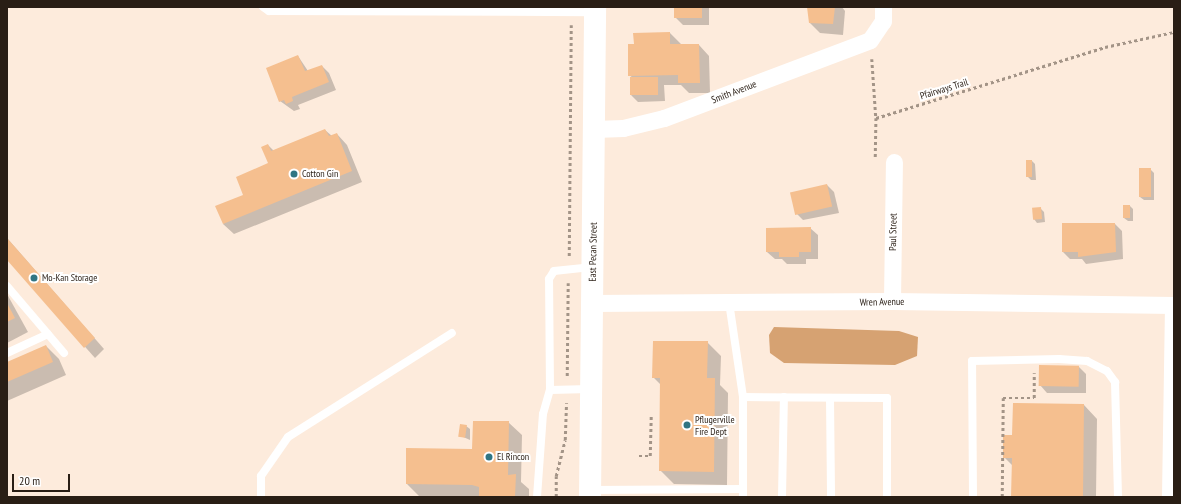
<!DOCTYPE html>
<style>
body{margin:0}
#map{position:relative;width:1181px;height:504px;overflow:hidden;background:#fdebdc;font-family:"PT Sans Narrow",sans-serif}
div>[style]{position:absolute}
.water>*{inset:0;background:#d6a272}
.shadow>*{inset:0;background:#0003}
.building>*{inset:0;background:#f5bf8f;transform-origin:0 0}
.path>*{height:2.5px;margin-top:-1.25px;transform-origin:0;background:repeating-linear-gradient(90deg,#a39487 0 3px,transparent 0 6px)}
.service>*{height:8px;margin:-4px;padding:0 4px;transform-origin:4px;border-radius:4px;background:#fff}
.minor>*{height:17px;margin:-8.5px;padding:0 8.5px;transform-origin:8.5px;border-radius:8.5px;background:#fff}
.secondary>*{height:22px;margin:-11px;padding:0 11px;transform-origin:11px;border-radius:11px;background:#fff}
.dots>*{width:11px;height:11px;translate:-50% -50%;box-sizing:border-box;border:2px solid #fff;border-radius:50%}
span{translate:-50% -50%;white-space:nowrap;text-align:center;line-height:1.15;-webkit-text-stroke:4px #fff;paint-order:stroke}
.street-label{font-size:10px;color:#291e15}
.poi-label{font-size:10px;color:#291e15}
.left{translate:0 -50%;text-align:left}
.frame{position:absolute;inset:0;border:8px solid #291e15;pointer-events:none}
.scale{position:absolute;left:12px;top:474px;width:58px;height:18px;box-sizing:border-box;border:2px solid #291e15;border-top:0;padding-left:5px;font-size:12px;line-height:14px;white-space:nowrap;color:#291e15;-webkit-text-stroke:3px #fff;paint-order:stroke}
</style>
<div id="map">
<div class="water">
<i style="clip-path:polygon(774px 327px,899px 331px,918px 337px,917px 356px,895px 365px,784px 363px,770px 353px,769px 335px)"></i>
</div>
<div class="shadow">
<i style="clip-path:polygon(675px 7px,709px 7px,709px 25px,683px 25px,675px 17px)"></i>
<i style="clip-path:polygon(809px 7px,842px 7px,845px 11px,843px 35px,820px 33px,810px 23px)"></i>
<i style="clip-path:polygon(670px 33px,681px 44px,699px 45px,709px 56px,710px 93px,689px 93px,681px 85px,664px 85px,665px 101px,638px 102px,631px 95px,633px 78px,629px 75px,635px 45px)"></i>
<i style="clip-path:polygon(298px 56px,308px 71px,322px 66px,329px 73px,336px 90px,298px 105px,300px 109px,294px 111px,280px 101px)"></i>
<i style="clip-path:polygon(325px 130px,332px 136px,337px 134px,347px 145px,362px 182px,234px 234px,223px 224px,269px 164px,268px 145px,274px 151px)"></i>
<i style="clip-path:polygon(1032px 161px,1035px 164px,1036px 180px,1031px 180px,1028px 177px)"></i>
<i style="clip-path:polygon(1150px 169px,1154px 173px,1154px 200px,1144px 200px,1140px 197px)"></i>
<i style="clip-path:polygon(827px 185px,834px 192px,839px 213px,803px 220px,796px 213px)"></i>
<i style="clip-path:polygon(1130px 206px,1133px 209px,1133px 221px,1128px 221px,1124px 218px)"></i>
<i style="clip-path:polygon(1040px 208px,1044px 212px,1045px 222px,1037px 223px,1034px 219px)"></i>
<i style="clip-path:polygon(1115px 224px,1122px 231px,1123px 259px,1086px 264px,1082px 259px,1070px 259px,1063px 252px)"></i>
<i style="clip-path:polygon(810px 228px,818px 235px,818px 259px,806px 259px,806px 264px,787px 264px,782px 259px,775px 259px,767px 252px,767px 229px)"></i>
<i style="clip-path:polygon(7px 238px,104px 349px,95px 358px,7px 259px)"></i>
<i style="clip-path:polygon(7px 294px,28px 332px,7px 343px)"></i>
<i style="clip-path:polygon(707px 342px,721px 356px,720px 385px,728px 393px,727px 485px,674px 484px,660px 470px,661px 385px,653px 377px)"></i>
<i style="clip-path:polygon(46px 346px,59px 359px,66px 375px,7px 401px,7px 363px)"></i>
<i style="clip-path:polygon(1079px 367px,1086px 374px,1086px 393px,1047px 393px,1040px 385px)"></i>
<i style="clip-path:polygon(1084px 405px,1097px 419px,1096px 497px,1012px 497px,1013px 466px,1004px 457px,1013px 436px)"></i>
<i style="clip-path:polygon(508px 422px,522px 435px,521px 482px,529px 489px,529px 497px,420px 497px,407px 484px,473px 450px)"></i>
<i style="clip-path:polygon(466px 426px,470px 429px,470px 440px,461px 436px)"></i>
</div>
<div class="building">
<i style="left:674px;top:7px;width:28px;height:11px"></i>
<i style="clip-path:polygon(807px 7px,835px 7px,833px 24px,809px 23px)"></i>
<i style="clip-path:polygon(670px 32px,670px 44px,699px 44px,700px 83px,678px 83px,678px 75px,628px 76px,628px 44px,634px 44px,633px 33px)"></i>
<i style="clip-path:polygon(298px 55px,305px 71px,322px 65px,329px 82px,292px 97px,293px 101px,286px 104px,284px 100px,279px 102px,266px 68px)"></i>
<i style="left:630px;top:77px;width:28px;height:18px"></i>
<i style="clip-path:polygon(325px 129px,329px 136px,337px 133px,352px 171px,223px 224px,215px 206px,243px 195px,236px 177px,268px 163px,261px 147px,268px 144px,271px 151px)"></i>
<i style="left:1026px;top:160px;width:6px;height:17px"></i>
<i style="left:1139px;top:168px;width:12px;height:29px"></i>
<i style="left:827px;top:184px;width:23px;height:38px;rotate:77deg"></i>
<i style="left:1123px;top:205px;width:7px;height:13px"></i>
<i style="left:1041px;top:207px;width:12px;height:9px;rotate:85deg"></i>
<i style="clip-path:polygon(1062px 223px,1115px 223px,1116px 252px,1078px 257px,1078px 252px,1062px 252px)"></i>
<i style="clip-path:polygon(811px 227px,811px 252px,799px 252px,799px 257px,779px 257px,779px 252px,766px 252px,766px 228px)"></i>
<i style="clip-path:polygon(7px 238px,95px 338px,84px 348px,7px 260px)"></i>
<i style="clip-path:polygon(7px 303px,15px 318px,7px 322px)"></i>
<i style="clip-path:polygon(653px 341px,708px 341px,707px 378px,715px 378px,714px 472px,659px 471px,660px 378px,652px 378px)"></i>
<i style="clip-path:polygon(46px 345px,53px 362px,7px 382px,7px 362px)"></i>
<i style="left:1039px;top:365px;width:40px;height:21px;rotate:1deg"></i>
<i style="clip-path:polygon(1013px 403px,1084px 404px,1083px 497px,1011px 497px,1012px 458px,1003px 458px,1003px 435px,1012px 435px)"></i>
<i style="clip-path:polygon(473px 421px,509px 421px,508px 475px,516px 474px,515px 497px,479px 497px,479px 487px,472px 485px,406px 484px,406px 448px,472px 449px)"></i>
<i style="left:460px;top:424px;width:7px;height:13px;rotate:8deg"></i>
</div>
<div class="path">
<i style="left:872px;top:59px;width:59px;rotate:86.1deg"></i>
<i style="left:875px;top:157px;width:39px;rotate:-89deg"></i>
<i style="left:876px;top:118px;width:240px;rotate:-17.2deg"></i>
<i style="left:1105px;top:47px;width:71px;rotate:-12.3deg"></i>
<i style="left:569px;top:256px;width:231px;rotate:-89.5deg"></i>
<i style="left:567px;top:376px;width:93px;rotate:-89.4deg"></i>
<i style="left:639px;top:456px;width:11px"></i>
<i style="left:650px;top:456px;width:42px;rotate:-88.6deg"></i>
<i style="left:556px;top:497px;width:21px;rotate:-90deg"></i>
<i style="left:556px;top:476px;width:37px;rotate:-76deg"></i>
<i style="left:565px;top:440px;width:37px;rotate:-88deg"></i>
<i style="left:1002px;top:497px;width:99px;rotate:-89.4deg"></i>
<i style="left:1003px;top:398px;width:31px"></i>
<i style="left:1034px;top:398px;width:25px;rotate:-90deg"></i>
</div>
<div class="service">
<i style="left:263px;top:7px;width:7px;rotate:34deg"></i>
<i style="left:269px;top:11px;width:324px;rotate:0.2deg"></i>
<i style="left:7px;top:286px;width:88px;rotate:49.6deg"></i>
<i style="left:729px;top:302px;width:96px;rotate:81.6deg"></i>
<i style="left:743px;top:397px;width:100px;rotate:90deg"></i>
<i style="left:7px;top:353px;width:45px;rotate:-24.9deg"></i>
<i style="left:550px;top:390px;width:111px;rotate:-90.5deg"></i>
<i style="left:549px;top:279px;width:9px;rotate:-58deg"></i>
<i style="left:554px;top:271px;width:37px;rotate:-6deg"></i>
<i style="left:743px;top:397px;width:144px;rotate:0.4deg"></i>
<i style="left:887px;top:398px;width:99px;rotate:90deg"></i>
<i style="left:830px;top:398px;width:99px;rotate:89.4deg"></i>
<i style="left:591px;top:490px;width:152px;rotate:-0.4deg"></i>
<i style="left:261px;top:497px;width:21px;rotate:-90deg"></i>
<i style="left:261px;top:476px;width:47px;rotate:-55.3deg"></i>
<i style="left:288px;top:437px;width:194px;rotate:-32.4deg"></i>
<i style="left:537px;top:497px;width:83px;rotate:-85.9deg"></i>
<i style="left:543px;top:414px;width:25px;rotate:-74deg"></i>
<i style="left:550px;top:390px;width:40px;rotate:-1.4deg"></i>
<i style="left:782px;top:497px;width:100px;rotate:-88.9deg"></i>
<i style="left:973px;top:497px;width:136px;rotate:-90.4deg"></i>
<i style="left:972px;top:361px;width:87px;rotate:-1.3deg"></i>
<i style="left:1059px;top:359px;width:28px;rotate:4deg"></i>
<i style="left:1087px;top:361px;width:22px;rotate:27deg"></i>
<i style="left:1107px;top:371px;width:14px;rotate:54deg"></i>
<i style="left:1115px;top:382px;width:115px;rotate:88.5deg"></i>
</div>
<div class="minor">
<i style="left:594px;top:129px;width:29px;rotate:-2deg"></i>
<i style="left:623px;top:128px;width:42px;rotate:-13.7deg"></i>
<i style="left:664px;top:118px;width:220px;rotate:-20.7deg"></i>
<i style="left:870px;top:40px;width:23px;rotate:-56deg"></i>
<i style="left:883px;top:21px;width:14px;rotate:-90deg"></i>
<i style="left:892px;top:301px;width:139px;rotate:-89.2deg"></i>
<i style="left:592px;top:303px;width:300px;rotate:-0.4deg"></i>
<i style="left:892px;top:301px;width:281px;rotate:0.8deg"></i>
<i style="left:1173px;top:305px;width:192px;rotate:90.9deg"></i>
</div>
<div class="secondary">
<i style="left:590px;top:497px;width:490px;rotate:-89.4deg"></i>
</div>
<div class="dots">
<i style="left:294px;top:174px;background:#307583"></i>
<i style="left:34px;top:278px;background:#307583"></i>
<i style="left:687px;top:425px;background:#307583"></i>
<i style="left:489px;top:457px;background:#307583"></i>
</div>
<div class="street-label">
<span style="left:944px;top:89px;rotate:-17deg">Pfairways Trail</span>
<span style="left:734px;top:92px;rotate:-21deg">Smith Avenue</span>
<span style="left:893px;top:232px;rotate:-89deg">Paul Street</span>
<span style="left:593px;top:252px;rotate:-89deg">East Pecan Street</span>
<span style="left:882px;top:302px;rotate:-1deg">Wren Avenue</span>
</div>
<div class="poi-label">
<span class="left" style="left:302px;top:174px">Cotton Gin</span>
<span class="left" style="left:42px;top:278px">Mo-Kan Storage</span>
<span class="left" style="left:695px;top:425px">Pflugerville<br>Fire Dept</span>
<span class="left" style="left:497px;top:457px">El Rincon</span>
</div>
<div class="frame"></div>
<div class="scale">20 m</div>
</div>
